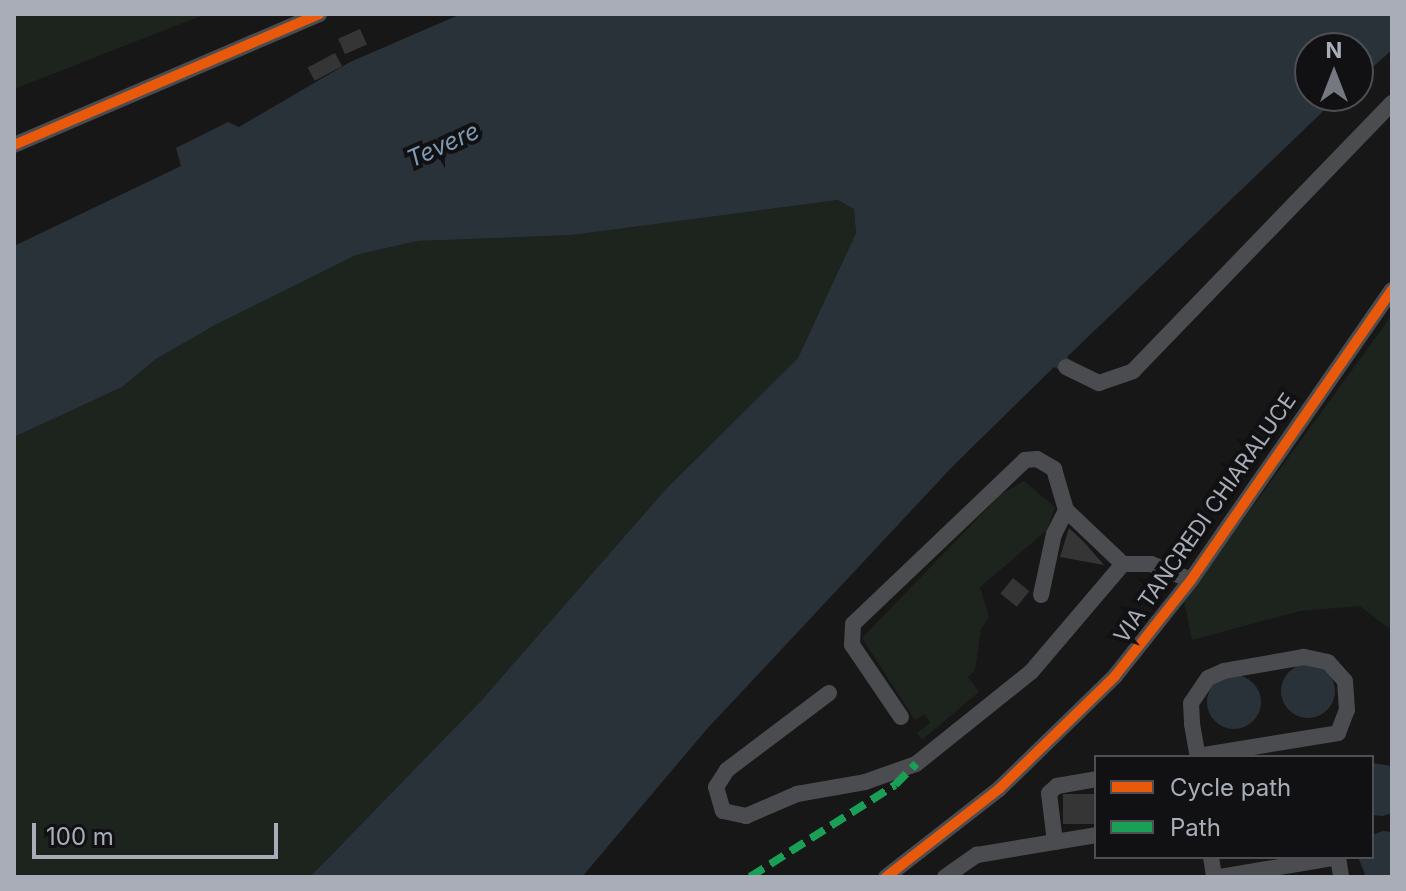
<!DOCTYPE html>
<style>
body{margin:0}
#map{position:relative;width:1406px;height:891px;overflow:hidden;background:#171717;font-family:Inter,sans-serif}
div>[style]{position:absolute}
.green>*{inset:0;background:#1d241e}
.water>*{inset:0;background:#2a3239}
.round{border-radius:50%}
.building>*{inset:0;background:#353536;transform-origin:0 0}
.minor>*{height:16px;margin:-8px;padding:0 8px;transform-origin:8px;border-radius:8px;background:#4b4c50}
.quiet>*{height:8px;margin-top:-4px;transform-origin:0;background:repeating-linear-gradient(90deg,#1a9f57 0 16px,transparent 0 24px)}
.cycleway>*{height:10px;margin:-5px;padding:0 5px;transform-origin:5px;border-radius:5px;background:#e8590c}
span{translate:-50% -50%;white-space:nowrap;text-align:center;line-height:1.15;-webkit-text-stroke:8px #111113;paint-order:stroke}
.street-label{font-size:22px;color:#a8adb8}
.water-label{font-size:24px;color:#7f9bb3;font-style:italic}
.frame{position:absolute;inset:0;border:16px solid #a8adb8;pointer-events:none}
.legend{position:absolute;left:1094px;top:755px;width:280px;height:104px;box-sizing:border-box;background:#111113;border:2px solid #4d4f55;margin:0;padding:10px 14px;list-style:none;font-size:24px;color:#a8adb8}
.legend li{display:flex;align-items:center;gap:16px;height:40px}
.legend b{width:40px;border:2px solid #4d4f55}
.north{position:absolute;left:1294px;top:32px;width:80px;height:80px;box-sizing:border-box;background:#111113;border:2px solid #4d4f55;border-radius:50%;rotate:0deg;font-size:22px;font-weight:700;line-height:32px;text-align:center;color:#a8adb8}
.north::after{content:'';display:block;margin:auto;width:28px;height:36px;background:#757880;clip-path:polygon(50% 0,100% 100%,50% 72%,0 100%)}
.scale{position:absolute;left:32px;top:823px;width:246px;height:36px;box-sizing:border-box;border:4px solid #a8adb8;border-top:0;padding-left:10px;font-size:24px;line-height:28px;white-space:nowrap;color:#a8adb8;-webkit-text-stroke:6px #111113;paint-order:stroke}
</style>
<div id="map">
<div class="green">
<i style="clip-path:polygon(14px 14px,206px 14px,14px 89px)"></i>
<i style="clip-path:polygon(838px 200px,854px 209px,856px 233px,798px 358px,666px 489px,480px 702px,310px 877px,14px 877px,14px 437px,122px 387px,156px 359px,215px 325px,356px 255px,417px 241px,572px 235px)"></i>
<i style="clip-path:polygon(1392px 315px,1392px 638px,1390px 629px,1360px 606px,1300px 611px,1192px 640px,1184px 601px)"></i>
<i style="clip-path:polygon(1024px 481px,1055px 507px,1047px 530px,980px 587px,989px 617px,981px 629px,975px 670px,968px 677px,979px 692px,922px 740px,917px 733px,930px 723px,925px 714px,915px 720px,862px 638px,1000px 495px)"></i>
</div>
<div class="water">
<i style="clip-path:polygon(461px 14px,1392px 14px,1392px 50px,1358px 80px,1358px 48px,1310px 48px,1310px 96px,1339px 96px,1067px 357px,1071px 362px,1062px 371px,1054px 367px,952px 467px,706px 730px,582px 877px,310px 877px,480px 702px,666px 489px,798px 358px,856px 233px,854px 209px,838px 200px,572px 235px,417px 241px,356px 255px,215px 325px,156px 359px,122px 387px,14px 437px,14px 246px,181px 166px,176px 148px,228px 122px,239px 127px,350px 62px)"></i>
<i class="round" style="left:1281px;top:664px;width:54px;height:54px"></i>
<i class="round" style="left:1207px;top:675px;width:54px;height:54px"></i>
<i style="clip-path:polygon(1372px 763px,1392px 766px,1392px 813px,1383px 816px,1372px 815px)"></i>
<i style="clip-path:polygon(1383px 831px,1392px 832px,1392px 877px,1366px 877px,1358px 857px,1372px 857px,1372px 835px)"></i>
</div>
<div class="building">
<i style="left:360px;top:29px;width:17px;height:24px;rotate:66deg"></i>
<i style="left:335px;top:53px;width:15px;height:31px;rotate:62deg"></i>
<i style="clip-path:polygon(1069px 528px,1084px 542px,1104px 565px,1060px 557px)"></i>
<i style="left:1013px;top:578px;width:21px;height:20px;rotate:39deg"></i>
<i style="left:1096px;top:794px;width:30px;height:33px;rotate:90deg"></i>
</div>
<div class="minor">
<i style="left:14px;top:145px;width:332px;rotate:-23.2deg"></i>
<i style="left:1066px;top:367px;width:37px;rotate:26deg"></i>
<i style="left:1099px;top:383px;width:36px;rotate:-19deg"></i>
<i style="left:1133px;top:371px;width:373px;rotate:-46deg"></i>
<i style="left:1041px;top:595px;width:62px;rotate:-78deg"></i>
<i style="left:1054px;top:534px;width:27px;rotate:-63deg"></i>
<i style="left:829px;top:693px;width:128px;rotate:143deg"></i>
<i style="left:727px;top:770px;width:20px;rotate:123deg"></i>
<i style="left:716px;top:787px;width:25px;rotate:74deg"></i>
<i style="left:723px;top:811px;width:24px;rotate:12deg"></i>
<i style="left:746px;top:816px;width:56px;rotate:-23.3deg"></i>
<i style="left:797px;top:794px;width:69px;rotate:-10deg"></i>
<i style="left:865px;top:782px;width:54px;rotate:-19.4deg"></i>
<i style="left:916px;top:764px;width:147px;rotate:-38.7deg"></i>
<i style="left:1031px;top:672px;width:142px;rotate:-49.6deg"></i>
<i style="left:1123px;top:564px;width:28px"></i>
<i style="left:1151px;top:564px;width:43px;rotate:21.8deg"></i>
<i style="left:901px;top:717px;width:87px;rotate:-124.2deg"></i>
<i style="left:852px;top:645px;width:21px;rotate:-87deg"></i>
<i style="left:853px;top:624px;width:238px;rotate:-43.6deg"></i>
<i style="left:1025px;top:460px;width:12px;rotate:-5deg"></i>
<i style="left:1037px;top:459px;width:20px;rotate:30deg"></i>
<i style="left:1054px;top:469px;width:43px;rotate:73.7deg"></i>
<i style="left:1066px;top:510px;width:79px;rotate:43.5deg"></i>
<i style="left:1198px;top:756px;width:142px;rotate:-9.3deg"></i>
<i style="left:1338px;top:733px;width:25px;rotate:-69deg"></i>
<i style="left:1347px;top:710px;width:29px;rotate:-94deg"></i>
<i style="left:1345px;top:681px;width:25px;rotate:-132deg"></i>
<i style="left:1328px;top:662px;width:25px;rotate:-168deg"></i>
<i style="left:1304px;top:657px;width:81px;rotate:170.1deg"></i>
<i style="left:1224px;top:671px;width:17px;rotate:156deg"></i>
<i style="left:1208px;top:678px;width:30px;rotate:124deg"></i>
<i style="left:1191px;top:703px;width:21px;rotate:87deg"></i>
<i style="left:1192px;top:724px;width:34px;rotate:80deg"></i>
<i style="left:1055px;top:842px;width:49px;rotate:-97deg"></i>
<i style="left:1049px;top:793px;width:11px;rotate:-41deg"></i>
<i style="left:1057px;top:786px;width:40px;rotate:-10deg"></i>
<i style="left:1211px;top:857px;width:20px;rotate:81deg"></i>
<i style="left:1338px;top:857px;width:20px;rotate:81deg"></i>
<i style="left:886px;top:877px;width:143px;rotate:-37.9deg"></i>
<i style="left:999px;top:789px;width:162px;rotate:-44.2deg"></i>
<i style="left:1115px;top:676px;width:122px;rotate:-51.6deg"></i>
<i style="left:1191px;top:580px;width:353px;rotate:-55.3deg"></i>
<i style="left:945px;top:877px;width:39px;rotate:-35deg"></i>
<i style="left:977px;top:855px;width:121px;rotate:-9.5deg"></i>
<i style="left:1220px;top:877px;width:120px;rotate:-9.6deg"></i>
</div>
<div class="quiet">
<i style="left:750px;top:877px;width:172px;rotate:-32.4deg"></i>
<i style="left:895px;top:785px;width:30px;rotate:-45deg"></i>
</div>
<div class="cycleway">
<i style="left:14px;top:145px;width:332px;rotate:-23.2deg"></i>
<i style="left:886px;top:877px;width:143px;rotate:-37.9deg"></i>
<i style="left:999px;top:789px;width:162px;rotate:-44.2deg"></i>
<i style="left:1115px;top:676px;width:122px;rotate:-51.6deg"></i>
<i style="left:1191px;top:580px;width:353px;rotate:-55.3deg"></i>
</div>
<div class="street-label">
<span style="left:1205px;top:518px;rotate:-55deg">VIA TANCREDI CHIARALUCE</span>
</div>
<div class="water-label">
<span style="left:443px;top:145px;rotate:-24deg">Tevere</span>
</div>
<div class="frame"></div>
<ul class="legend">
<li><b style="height:10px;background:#e8590c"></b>Cycle path</li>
<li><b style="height:10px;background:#1a9f57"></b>Path</li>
</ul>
<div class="north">N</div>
<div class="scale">100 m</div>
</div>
